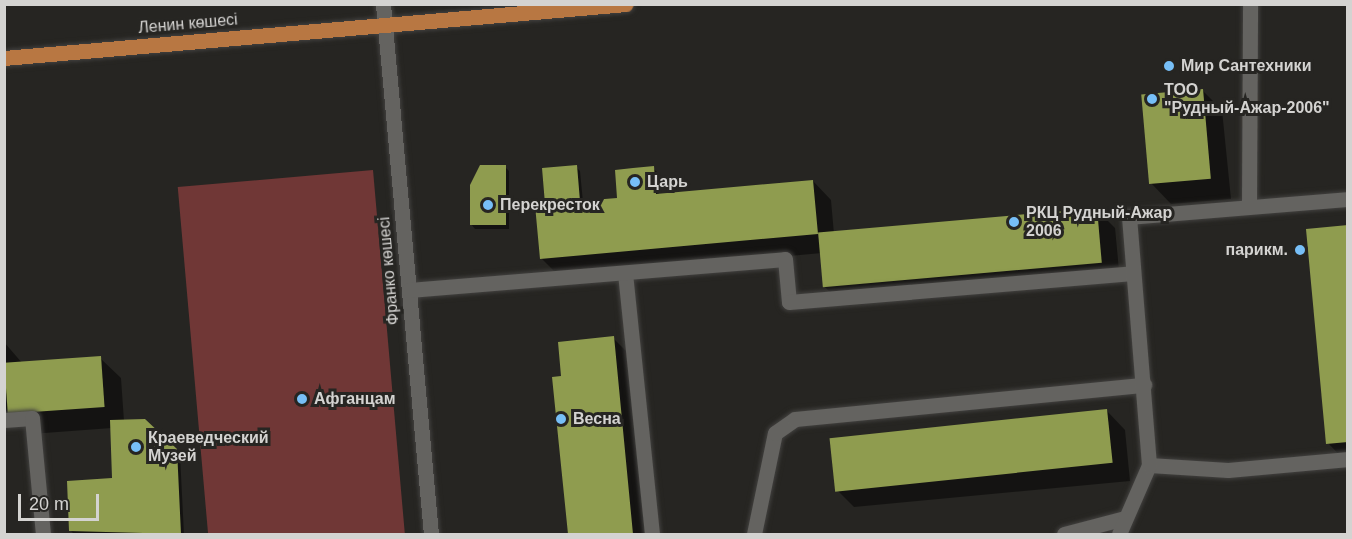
<!DOCTYPE html>
<meta charset="utf-8">
<style>
body{margin:0}
#map{position:relative;width:1352px;height:539px;overflow:hidden;background:#262522;font-family:Arial,sans-serif}
div>[style]{position:absolute}
.green>*{inset:0;background:#703736;transform-origin:0 0}
.shadow>*{inset:0;background:#0007}
.building>*{inset:0;background:#8f9c4f;transform-origin:0 0}
.roads{filter:drop-shadow(0 0 2px #42413f) drop-shadow(0 0 2px #42413f)}
.minor>*{height:15px;margin:-7.5px;padding:0 7.5px;transform-origin:7.5px;border-radius:7.5px;background:#646360}
.major>*{height:15px;margin:-7.5px;padding:0 7.5px;transform-origin:7.5px;border-radius:7.5px;background:#b87742}
.dots>*{width:16px;height:16px;translate:-50% -50%;box-sizing:border-box;border:3px solid #262522;border-radius:50%}
span{translate:-50% -50%;white-space:nowrap;text-align:center;line-height:1.15;-webkit-text-stroke:6px #262522;paint-order:stroke}
.street-label{font-size:16px;color:#d4d3d1}
.poi-label{font-size:16px;color:#d4d3d1;font-weight:700}
.left{translate:0 -50%;text-align:left}
.right{translate:-100% -50%;text-align:right}
.frame{position:absolute;inset:0;border:6px solid #d4d3d1;pointer-events:none}
.scale{position:absolute;left:18px;top:494px;width:81px;height:27px;box-sizing:border-box;border:3px solid #d4d3d1;border-top:0;padding-left:8px;font-size:18px;line-height:21px;white-space:nowrap;color:#d4d3d1;-webkit-text-stroke:4px #262522;paint-order:stroke}
</style>
<div id="map">
<div class="green">
<i style="left:373px;top:170px;width:365px;height:196px;rotate:85deg"></i>
</div>
<div class="shadow">
<i style="clip-path:polygon(1202px 90px,1222px 110px,1231px 199px,1171px 204px,1151px 183px)"></i>
<i style="clip-path:polygon(505px 167px,509px 171px,509px 229px,475px 229px,471px 224px)"></i>
<i style="clip-path:polygon(576px 167px,580px 171px,583px 202px,619px 199px,653px 168px,657px 172px,659px 195px,813px 181px,831px 200px,834px 234px,1096px 209px,1115px 228px,1120px 281px,843px 306px,825px 287px,822px 253px,560px 277px,541px 258px,547px 205px)"></i>
<i style="clip-path:polygon(1348px 227px,1348px 462px,1346px 462px,1328px 443px)"></i>
<i style="clip-path:polygon(613px 338px,631px 356px,649px 534px,569px 534px,554px 378px,561px 377px)"></i>
<i style="clip-path:polygon(4px 342px,23px 364px,100px 358px,121px 378px,124px 421px,145px 420px,180px 455px,184px 534px,74px 534px,71px 531px,114px 480px,112px 428px,31px 434px,10px 411px,4px 412px)"></i>
<i style="clip-path:polygon(1107px 411px,1125px 430px,1130px 481px,854px 507px,836px 489px)"></i>
</div>
<div class="building">
<i style="left:1203px;top:89px;width:90px;height:62px;rotate:85deg"></i>
<i style="clip-path:polygon(480px 165px,506px 165px,506px 225px,470px 225px,470px 185px)"></i>
<i style="clip-path:polygon(577px 165px,580px 201px,617px 198px,615px 170px,633px 168px,654px 166px,656px 194px,813px 180px,818px 234px,540px 259px,535px 205px,545px 204px,542px 168px)"></i>
<i style="left:1097px;top:208px;width:55px;height:280px;rotate:85deg"></i>
<i style="clip-path:polygon(1348px 225px,1348px 442px,1326px 444px,1306px 229px)"></i>
<i style="clip-path:polygon(614px 336px,633px 534px,568px 534px,552px 377px,561px 376px,558px 342px)"></i>
<i style="left:101px;top:356px;width:51px;height:97px;rotate:86deg"></i>
<i style="left:1107px;top:409px;width:54px;height:279px;rotate:84deg"></i>
<i style="clip-path:polygon(145px 419px,177px 449px,181px 534px,69px 531px,67px 481px,112px 478px,110px 420px)"></i>
</div>
<div class="roads">
<div class="minor">
<i style="left:383px;top:4px;width:532px;rotate:84.83deg"></i>
<i style="left:1249px;top:207px;width:203px;rotate:-89.7deg"></i>
<i style="left:625px;top:273px;width:262px;rotate:84.1deg"></i>
<i style="left:409px;top:290px;width:377px;rotate:-4.7deg"></i>
<i style="left:785px;top:259px;width:43px;rotate:84.7deg"></i>
<i style="left:789px;top:302px;width:345px;rotate:-4.8deg"></i>
<i style="left:4px;top:420px;width:28px;rotate:-4deg"></i>
<i style="left:32px;top:418px;width:117px;rotate:84.6deg"></i>
<i style="left:1149px;top:465px;width:79px;rotate:3.6deg"></i>
<i style="left:1228px;top:470px;width:121px;rotate:-5.2deg"></i>
<i style="left:754px;top:534px;width:103px;rotate:-78.3deg"></i>
<i style="left:775px;top:433px;width:24px;rotate:-35deg"></i>
<i style="left:795px;top:419px;width:351px;rotate:-5.6deg"></i>
<i style="left:1064px;top:534px;width:63px;rotate:-14.7deg"></i>
<i style="left:1119px;top:534px;width:75px;rotate:-66.5deg"></i>
<i style="left:1149px;top:465px;width:249px;rotate:-94.6deg"></i>
<i style="left:1129px;top:217px;width:220px;rotate:-4.7deg"></i>
</div>
<div class="major">
<i style="left:4px;top:58px;width:624px;rotate:-4.96deg"></i>
</div>
</div>
<div class="dots">
<i style="left:1169px;top:66px;background:#77bff7"></i>
<i style="left:1152px;top:99px;background:#77bff7"></i>
<i style="left:635px;top:182px;background:#77bff7"></i>
<i style="left:488px;top:205px;background:#77bff7"></i>
<i style="left:1014px;top:222px;background:#77bff7"></i>
<i style="left:1300px;top:250px;background:#77bff7"></i>
<i style="left:302px;top:399px;background:#77bff7"></i>
<i style="left:561px;top:419px;background:#77bff7"></i>
<i style="left:136px;top:447px;background:#77bff7"></i>
</div>
<div class="street-label">
<span style="left:188px;top:24px;rotate:-5deg">Ленин көшесі</span>
<span style="left:389px;top:271px;rotate:-95deg">Франко көшесі</span>
</div>
<div class="poi-label">
<span class="left" style="left:1181px;top:66px">Мир Сантехники</span>
<span class="left" style="left:1164px;top:99px">ТОО<br>"Рудный-Ажар-2006"</span>
<span class="left" style="left:647px;top:182px">Царь</span>
<span class="left" style="left:500px;top:205px">Перекресток</span>
<span class="left" style="left:1026px;top:222px">РКЦ Рудный-Ажар<br>2006</span>
<span class="right" style="left:1288px;top:250px">парикм.</span>
<span class="left" style="left:314px;top:399px">Афганцам</span>
<span class="left" style="left:573px;top:419px">Весна</span>
<span class="left" style="left:148px;top:447px">Краеведческий<br>Музей</span>
</div>
<div class="frame"></div>
<div class="scale">20 m</div>
</div>
